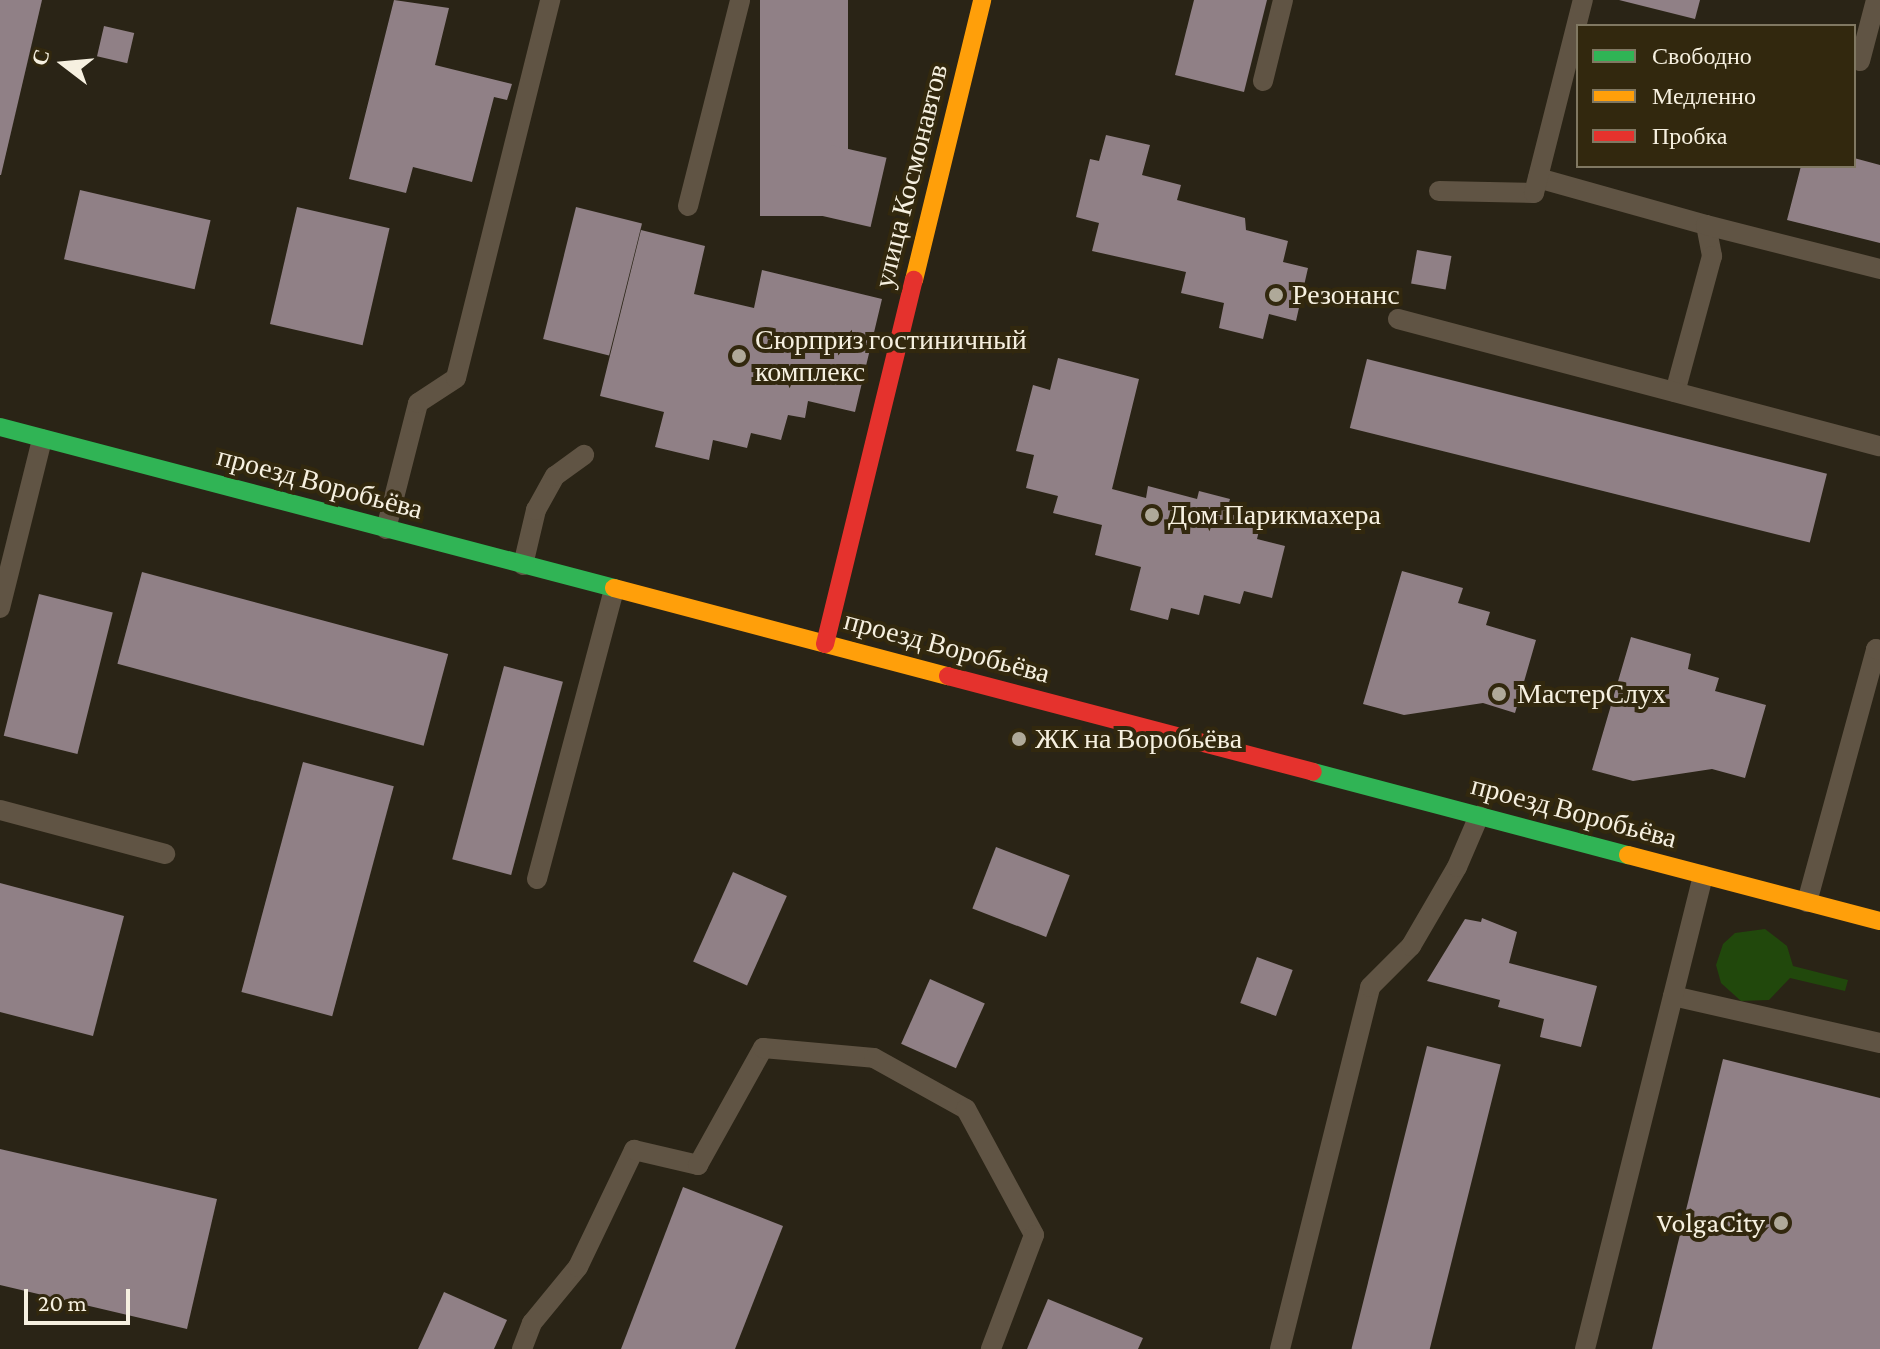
<!DOCTYPE html>
<meta charset="utf-8">
<style>
body{margin:0}
#map{position:relative;width:1880px;height:1349px;overflow:hidden;background:#2a2416;font-family:"Crimson Pro",serif}
div>[style]{position:absolute}
.green>*{inset:0;background:#21480c}
.building>*{inset:0;background:#908086;transform-origin:0 0}
.lane>*{height:20px;margin:-10px;padding:0 10px;transform-origin:10px;border-radius:10px;background:#605444}
.fast>*{height:18px;margin:-9px;padding:0 9px;transform-origin:9px;border-radius:9px;background:#30b455}
.slow>*{height:18px;margin:-9px;padding:0 9px;transform-origin:9px;border-radius:9px;background:#ff9f0a}
.jam>*{height:18px;margin:-9px;padding:0 9px;transform-origin:9px;border-radius:9px;background:#e5322d}
.dots>*{width:22px;height:22px;translate:-50% -50%;box-sizing:border-box;border:4px solid #32280e;border-radius:50%}
span{translate:-50% -50%;white-space:nowrap;text-align:center;line-height:1.15;-webkit-text-stroke:8px #32280e;paint-order:stroke}
.street-label{font-size:28px;color:#f6f0e0}
.poi-label{font-size:28px;color:#f6f0e0}
.left{translate:0 -50%;text-align:left}
.right{translate:-100% -50%;text-align:right}
.legend{position:absolute;left:1576px;top:24px;width:280px;height:144px;box-sizing:border-box;background:#32280e;border:2px solid #807862;margin:0;padding:10px 14px;list-style:none;font-size:24px;color:#f6f0e0}
.legend li{display:flex;align-items:center;gap:16px;height:40px}
.legend b{width:40px;border:2px solid #807862}
.north{position:absolute;left:24px;top:24px;width:80px;height:80px;-webkit-text-stroke:6px #32280e;paint-order:stroke;rotate:286deg;font-size:22px;font-weight:700;line-height:32px;text-align:center;color:#f6f0e0}
.north::after{content:'';display:block;margin:auto;width:28px;height:36px;background:#f6f0e0;clip-path:polygon(50% 0,100% 100%,50% 72%,0 100%)}
.scale{position:absolute;left:24px;top:1289px;width:106px;height:36px;box-sizing:border-box;border:4px solid #f6f0e0;border-top:0;padding-left:10px;font-size:24px;line-height:28px;white-space:nowrap;color:#f6f0e0;-webkit-text-stroke:6px #32280e;paint-order:stroke}
</style>
<div id="map">
<div class="green">
<i style="clip-path:polygon(1765px 929px,1787px 946px,1793px 966px,1848px 980px,1845px 991px,1790px 978px,1769px 1000px,1741px 1001px,1721px 983px,1716px 965px,1723px 944px,1735px 933px)"></i>
</div>
<div class="building">
<i style="clip-path:polygon(0 0,42px 0,1px 175px,0 175px)"></i>
<i style="clip-path:polygon(394px 0,449px 8px,435px 65px,512px 84px,507px 100px,494px 97px,472px 182px,413px 167px,406px 193px,349px 179px)"></i>
<i style="left:760px;top:0;width:88px;height:216px"></i>
<i style="clip-path:polygon(1194px 0,1267px 0,1244px 92px,1175px 75px)"></i>
<i style="clip-path:polygon(1619px 0,1700px 0,1695px 19px)"></i>
<i style="left:104px;top:26px;width:31px;height:31px;rotate:13deg"></i>
<i style="clip-path:polygon(1106px 135px,1150px 145px,1142px 175px,1181px 185px,1177px 200px,1245px 218px,1246px 230px,1288px 241px,1283px 262px,1308px 268px,1296px 321px,1269px 314px,1263px 339px,1219px 328px,1224px 303px,1181px 293px,1186px 272px,1092px 251px,1099px 223px,1076px 217px,1090px 159px,1099px 161px)"></i>
<i style="left:831px;top:145px;width:57px;height:71px;rotate:13deg"></i>
<i style="clip-path:polygon(1854px 158px,1880px 165px,1880px 243px,1787px 220px,1801px 166px,1854px 166px)"></i>
<i style="left:80px;top:190px;width:134px;height:71px;rotate:13deg"></i>
<i style="left:297px;top:207px;width:95px;height:120px;rotate:13deg"></i>
<i style="left:576px;top:207px;width:68px;height:136px;rotate:14deg"></i>
<i style="clip-path:polygon(641px 230px,705px 246px,694px 294px,754px 308px,762px 270px,882px 299px,855px 412px,808px 401px,805px 418px,788px 415px,781px 440px,751px 433px,747px 448px,713px 440px,709px 460px,655px 447px,664px 412px,600px 396px)"></i>
<i style="left:1417px;top:250px;width:35px;height:34px;rotate:10deg"></i>
<i style="clip-path:polygon(1058px 358px,1139px 379px,1112px 489px,1146px 498px,1148px 486px,1197px 499px,1199px 491px,1230px 499px,1226px 513px,1261px 522px,1257px 539px,1285px 546px,1272px 598px,1244px 591px,1240px 604px,1204px 595px,1199px 615px,1171px 608px,1168px 620px,1130px 610px,1141px 567px,1095px 555px,1102px 525px,1053px 513px,1058px 496px,1026px 488px,1034px 455px,1016px 451px,1033px 385px,1050px 390px)"></i>
<i style="left:1367px;top:359px;width:474px;height:71px;rotate:14deg"></i>
<i style="clip-path:polygon(1402px 571px,1463px 588px,1458px 603px,1490px 612px,1486px 625px,1536px 640px,1515px 713px,1483px 703px,1404px 715px,1363px 704px)"></i>
<i style="left:142px;top:572px;width:317px;height:95px;rotate:15deg"></i>
<i style="left:39px;top:594px;width:76px;height:146px;rotate:14deg"></i>
<i style="clip-path:polygon(1631px 637px,1691px 654px,1688px 669px,1719px 678px,1715px 691px,1766px 705px,1745px 778px,1712px 769px,1633px 781px,1592px 770px)"></i>
<i style="left:504px;top:666px;width:61px;height:200px;rotate:15deg"></i>
<i style="left:303px;top:762px;width:94px;height:238px;rotate:15deg"></i>
<i style="left:996px;top:847px;width:79px;height:66px;rotate:21deg"></i>
<i style="left:733px;top:872px;width:59px;height:98px;rotate:24deg"></i>
<i style="clip-path:polygon(0 883px,124px 916px,93px 1036px,0 1012px)"></i>
<i style="clip-path:polygon(1482px 918px,1517px 932px,1509px 963px,1597px 986px,1581px 1047px,1540px 1037px,1544px 1019px,1498px 1007px,1500px 1000px,1427px 981px,1465px 919px,1481px 922px)"></i>
<i style="left:1257px;top:957px;width:38px;height:49px;rotate:20deg"></i>
<i style="left:930px;top:979px;width:60px;height:71px;rotate:24deg"></i>
<i style="left:1427px;top:1046px;width:76px;height:312px;rotate:14deg"></i>
<i style="clip-path:polygon(1723px 1059px,1880px 1098px,1880px 1349px,1652px 1349px)"></i>
<i style="clip-path:polygon(0 1149px,217px 1199px,187px 1329px,0 1285px)"></i>
<i style="clip-path:polygon(683px 1187px,783px 1226px,735px 1349px,621px 1349px)"></i>
<i style="clip-path:polygon(444px 1292px,507px 1320px,494px 1349px,418px 1349px)"></i>
<i style="clip-path:polygon(1048px 1299px,1143px 1338px,1138px 1349px,1027px 1349px)"></i>
</div>
<div class="lane">
<i style="left:1860px;top:61px;width:63px;rotate:-75.3deg"></i>
<i style="left:1263px;top:81px;width:83px;rotate:-76.1deg"></i>
<i style="left:1538px;top:178px;width:174px;rotate:15.6deg"></i>
<i style="left:1706px;top:225px;width:32px;rotate:79deg"></i>
<i style="left:1712px;top:256px;width:141px;rotate:105.2deg"></i>
<i style="left:1439px;top:191px;width:95px;rotate:1.2deg"></i>
<i style="left:1534px;top:193px;width:199px;rotate:-75.8deg"></i>
<i style="left:688px;top:206px;width:212px;rotate:-75.8deg"></i>
<i style="left:1706px;top:225px;width:179px;rotate:14.2deg"></i>
<i style="left:1398px;top:319px;width:498px;rotate:14.8deg"></i>
<i style="left:386px;top:529px;width:130px;rotate:-75.7deg"></i>
<i style="left:418px;top:403px;width:45px;rotate:-33.3deg"></i>
<i style="left:456px;top:378px;width:390px;rotate:-76deg"></i>
<i style="left:523px;top:565px;width:57px;rotate:-76.7deg"></i>
<i style="left:536px;top:510px;width:39px;rotate:-61deg"></i>
<i style="left:555px;top:476px;width:36px;rotate:-36deg"></i>
<i style="left:0;top:608px;width:174px;rotate:-76deg"></i>
<i style="left:0;top:810px;width:171px;rotate:14.9deg"></i>
<i style="left:537px;top:879px;width:300px;rotate:-75.1deg"></i>
<i style="left:1807px;top:902px;width:262px;rotate:-74.7deg"></i>
<i style="left:1876px;top:649px;width:4px;rotate:14deg"></i>
<i style="left:1673px;top:996px;width:212px;rotate:12.8deg"></i>
<i style="left:522px;top:1349px;width:28px;rotate:-69deg"></i>
<i style="left:532px;top:1323px;width:72px;rotate:-50.6deg"></i>
<i style="left:578px;top:1267px;width:130px;rotate:-64.4deg"></i>
<i style="left:634px;top:1150px;width:66px;rotate:13.2deg"></i>
<i style="left:698px;top:1165px;width:134px;rotate:-60.9deg"></i>
<i style="left:763px;top:1048px;width:111px;rotate:5.1deg"></i>
<i style="left:874px;top:1058px;width:105px;rotate:29deg"></i>
<i style="left:966px;top:1109px;width:143px;rotate:61.6deg"></i>
<i style="left:1034px;top:1235px;width:122px;rotate:110.7deg"></i>
<i style="left:1280px;top:1349px;width:373px;rotate:-76deg"></i>
<i style="left:1370px;top:987px;width:58px;rotate:-45deg"></i>
<i style="left:1411px;top:946px;width:91px;rotate:-59.8deg"></i>
<i style="left:1457px;top:867px;width:56px;rotate:-66.7deg"></i>
<i style="left:1585px;top:1349px;width:488px;rotate:-76deg"></i>
</div>
<div class="fast">
<i style="left:0;top:427px;width:635px;rotate:14.69deg"></i>
<i style="left:1313px;top:772px;width:326px;rotate:14.8deg"></i>
</div>
<div class="slow">
<i style="left:914px;top:280px;width:288px;rotate:-76.3deg"></i>
<i style="left:614px;top:588px;width:345px;rotate:14.8deg"></i>
<i style="left:1628px;top:855px;width:260px;rotate:14.7deg"></i>
</div>
<div class="jam">
<i style="left:825px;top:644px;width:375px;rotate:-76.3deg"></i>
<i style="left:948px;top:676px;width:377px;rotate:14.7deg"></i>
</div>
<div class="dots">
<i style="left:1276px;top:295px;background:#afa999"></i>
<i style="left:739px;top:356px;background:#afa999"></i>
<i style="left:1152px;top:515px;background:#afa999"></i>
<i style="left:1499px;top:694px;background:#afa999"></i>
<i style="left:1019px;top:739px;background:#afa999"></i>
<i style="left:1781px;top:1223px;background:#afa999"></i>
</div>
<div class="street-label">
<span style="left:911px;top:176px;rotate:-76deg">улица Космонавтов</span>
<span style="left:320px;top:483px;rotate:15deg">проезд Воробьёва</span>
<span style="left:947px;top:647px;rotate:15deg">проезд Воробьёва</span>
<span style="left:1574px;top:812px;rotate:15deg">проезд Воробьёва</span>
</div>
<div class="poi-label">
<span class="left" style="left:1292px;top:295px">Резонанс</span>
<span class="left" style="left:755px;top:356px">Сюрприз гостиничный<br>комплекс</span>
<span class="left" style="left:1168px;top:515px">Дом Парикмахера</span>
<span class="left" style="left:1517px;top:694px">МастерСлух</span>
<span class="left" style="left:1035px;top:739px">ЖК на Воробьёва</span>
<span class="right" style="left:1765px;top:1223px">VolgaCity</span>
</div>
<ul class="legend">
<li><b style="height:10px;background:#30b455"></b>Свободно</li>
<li><b style="height:10px;background:#ff9f0a"></b>Медленно</li>
<li><b style="height:10px;background:#e5322d"></b>Пробка</li>
</ul>
<div class="north">С</div>
<div class="scale">20 m</div>
</div>
